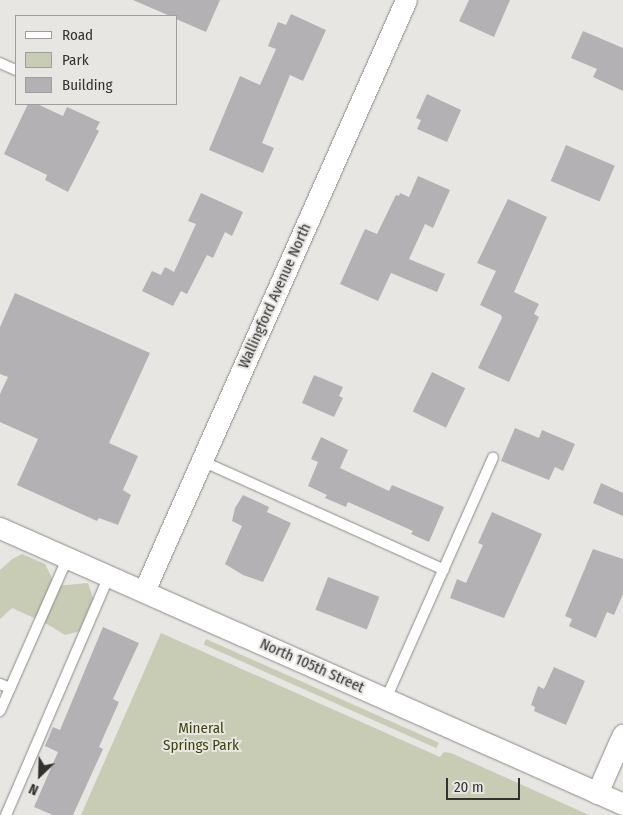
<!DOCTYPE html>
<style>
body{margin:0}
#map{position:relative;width:623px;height:815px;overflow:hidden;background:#e8e6e3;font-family:"Fira Sans Condensed",sans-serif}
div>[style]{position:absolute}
.green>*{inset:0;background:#c9ccb5;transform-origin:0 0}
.building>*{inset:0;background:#b3b1b4;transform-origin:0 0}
.roads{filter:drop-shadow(0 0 1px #8d8b88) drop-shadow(0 0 1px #8d8b88)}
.lane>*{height:10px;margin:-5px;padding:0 5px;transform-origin:5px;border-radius:5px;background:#fff}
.street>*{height:21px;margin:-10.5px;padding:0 10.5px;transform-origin:10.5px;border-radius:10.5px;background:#fff}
span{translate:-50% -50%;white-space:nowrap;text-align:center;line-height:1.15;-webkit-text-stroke:4px #e8e6e3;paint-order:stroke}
.street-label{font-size:15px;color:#333230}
.park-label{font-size:15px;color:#42440a}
.legend{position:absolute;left:15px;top:15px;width:162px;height:90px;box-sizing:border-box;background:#e8e6e3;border:1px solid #a09e9b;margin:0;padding:6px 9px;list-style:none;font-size:15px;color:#333230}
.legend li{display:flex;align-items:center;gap:10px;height:25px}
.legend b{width:25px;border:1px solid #a09e9b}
.north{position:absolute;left:15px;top:750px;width:50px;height:50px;-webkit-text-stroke:4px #e8e6e3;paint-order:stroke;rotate:204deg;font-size:14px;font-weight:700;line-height:20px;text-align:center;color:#333230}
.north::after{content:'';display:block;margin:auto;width:18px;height:22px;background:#333230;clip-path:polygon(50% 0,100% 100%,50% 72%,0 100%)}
.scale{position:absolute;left:446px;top:778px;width:74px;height:22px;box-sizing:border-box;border:2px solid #333230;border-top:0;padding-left:6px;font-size:15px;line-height:18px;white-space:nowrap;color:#333230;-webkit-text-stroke:4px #e8e6e3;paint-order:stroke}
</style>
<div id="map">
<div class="green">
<i style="clip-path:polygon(22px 554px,45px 564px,56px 586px,88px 583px,97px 610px,88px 629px,65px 635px,45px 623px,12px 608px,0 619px,0 570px,12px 559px)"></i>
<i style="clip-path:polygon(161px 633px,440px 757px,444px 752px,451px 753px,589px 815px,81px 815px)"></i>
<i style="left:206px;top:639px;width:255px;height:6px;rotate:24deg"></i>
</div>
<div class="building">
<i style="clip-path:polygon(133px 0,220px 0,206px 32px,176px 19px,176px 16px,170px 16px)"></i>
<i style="clip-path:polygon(469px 0,510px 0,494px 37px,459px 21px)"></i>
<i style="clip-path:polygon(291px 14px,326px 30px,303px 81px,290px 75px,262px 143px,274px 148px,263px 173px,209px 150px,240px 76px,260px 85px,276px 49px,268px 46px,278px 22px,286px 25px)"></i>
<i style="clip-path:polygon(583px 31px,623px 48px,623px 91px,593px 77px,597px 69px,571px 58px)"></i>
<i style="clip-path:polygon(427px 94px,461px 110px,447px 142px,417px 129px,421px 120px,416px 118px)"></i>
<i style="clip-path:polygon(28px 104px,37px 104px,63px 116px,67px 107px,100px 122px,96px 129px,99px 131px,68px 192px,45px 180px,47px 175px,4px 154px)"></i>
<i style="left:566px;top:145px;width:53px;height:39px;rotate:23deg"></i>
<i style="clip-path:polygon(418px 176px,450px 190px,433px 228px,425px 224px,409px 259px,445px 274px,437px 292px,391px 273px,378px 301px,340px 284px,365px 229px,377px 234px,396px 195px,399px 196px,400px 193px,409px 197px)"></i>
<i style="clip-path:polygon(201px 193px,243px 212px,232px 236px,225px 232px,213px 258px,207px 255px,187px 294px,181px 291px,173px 306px,142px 291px,152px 271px,161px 275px,165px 267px,174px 272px,196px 224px,188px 221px)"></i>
<i style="clip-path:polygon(508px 199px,547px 217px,514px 292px,539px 304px,534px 314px,539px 317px,509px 382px,478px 368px,502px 318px,501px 315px,480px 305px,496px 271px,477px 263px)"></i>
<i style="clip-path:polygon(15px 293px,150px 353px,109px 443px,138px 456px,123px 490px,131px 495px,118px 525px,99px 518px,97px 521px,17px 485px,38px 439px,0 422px,0 394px,8px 377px,0 374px,0 327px)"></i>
<i style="left:432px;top:372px;width:37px;height:44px;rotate:26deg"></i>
<i style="clip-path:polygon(314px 375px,343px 387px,339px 396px,343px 398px,334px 417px,302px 403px)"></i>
<i style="clip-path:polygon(515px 428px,539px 438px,542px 430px,575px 444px,563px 471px,555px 467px,549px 480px,501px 461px)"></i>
<i style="clip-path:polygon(321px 437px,348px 450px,340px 468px,389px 491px,392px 485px,444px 507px,429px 542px,411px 534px,413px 531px,348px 502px,346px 507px,325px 498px,327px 495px,308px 486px,318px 462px,311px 459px)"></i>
<i style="clip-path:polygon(601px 483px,623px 493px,623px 516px,593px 503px)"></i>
<i style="clip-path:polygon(243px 495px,269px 507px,267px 512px,291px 523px,263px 582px,243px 575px,225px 564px,242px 526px,232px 521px,235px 508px)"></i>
<i style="clip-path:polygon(492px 512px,542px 534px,504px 618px,450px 598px,457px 579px,466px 583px,483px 545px,478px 543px)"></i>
<i style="clip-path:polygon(593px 549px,623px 559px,623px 594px,614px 615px,607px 612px,596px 638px,569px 626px,572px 619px,565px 616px)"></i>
<i style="left:328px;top:577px;width:55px;height:35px;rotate:21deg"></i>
<i style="clip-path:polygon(103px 627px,139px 643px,113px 699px,119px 702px,99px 747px,103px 749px,73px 815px,53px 815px,34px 807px,58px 752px,45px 746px,53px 727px,60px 730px)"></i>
<i style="clip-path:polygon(554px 667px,585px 681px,566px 725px,534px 711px,535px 707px,531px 705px,538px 686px,544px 689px)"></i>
</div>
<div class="roads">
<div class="lane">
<i style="left:0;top:63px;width:17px;rotate:24deg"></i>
<i style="left:202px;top:461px;width:265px;rotate:24.2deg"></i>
<i style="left:0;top:684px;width:11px;rotate:22deg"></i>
<i style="left:386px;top:699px;width:264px;rotate:-66.1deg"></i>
<i style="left:0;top:711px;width:168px;rotate:-66.2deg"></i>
<i style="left:6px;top:815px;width:260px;rotate:-66.7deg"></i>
</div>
<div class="street">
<i style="left:0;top:528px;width:681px;rotate:23.89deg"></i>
<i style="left:144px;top:591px;width:646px;rotate:-66.09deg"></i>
<i style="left:597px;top:793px;width:64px;rotate:-66.2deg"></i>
</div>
</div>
<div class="street-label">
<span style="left:275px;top:296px;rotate:-66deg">Wallingford Avenue North</span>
<span style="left:312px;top:666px;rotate:24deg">North 105th Street</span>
</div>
<div class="park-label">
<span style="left:201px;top:737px">Mineral<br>Springs Park</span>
</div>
<ul class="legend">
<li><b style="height:6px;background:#fff"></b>Road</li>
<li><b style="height:14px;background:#c9ccb5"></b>Park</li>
<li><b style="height:14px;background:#b3b1b4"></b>Building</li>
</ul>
<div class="north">N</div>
<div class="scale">20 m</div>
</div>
